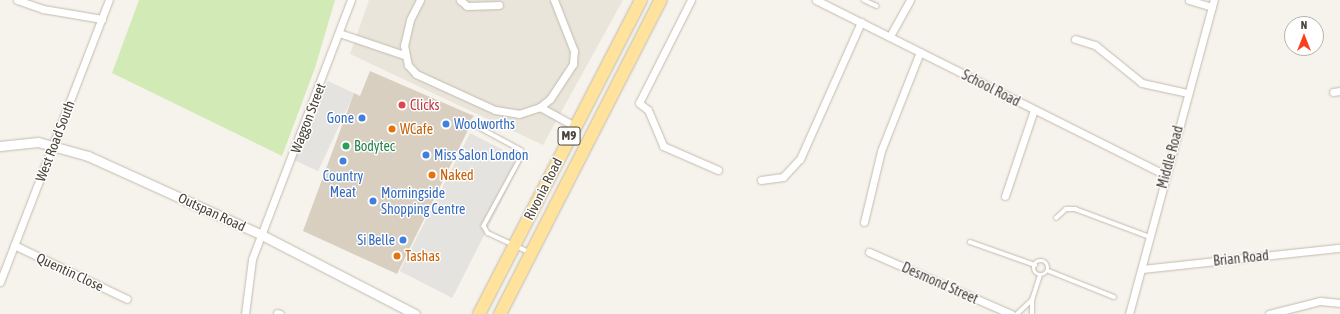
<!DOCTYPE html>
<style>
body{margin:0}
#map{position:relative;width:1340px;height:314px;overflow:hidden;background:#f6f3ec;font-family:"Asap Condensed",sans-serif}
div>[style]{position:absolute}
.residential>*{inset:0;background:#eae5da}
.green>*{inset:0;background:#d2eab5}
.parking>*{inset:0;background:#e5e3e0;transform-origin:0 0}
.building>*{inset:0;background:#d8cfc1}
.roads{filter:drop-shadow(0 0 1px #c2bbae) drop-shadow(0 0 1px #c2bbae)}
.service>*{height:3.5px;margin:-1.75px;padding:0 1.75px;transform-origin:1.75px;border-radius:1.75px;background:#fff}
.service>.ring{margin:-1.75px;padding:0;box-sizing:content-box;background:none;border:3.5px solid #fff;border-radius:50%}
.minor>*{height:7px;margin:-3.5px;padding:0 3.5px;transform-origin:3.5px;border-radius:3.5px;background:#fff}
.tertiary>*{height:9px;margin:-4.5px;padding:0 4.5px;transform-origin:4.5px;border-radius:4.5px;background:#fff}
.primary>*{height:12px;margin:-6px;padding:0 6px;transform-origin:6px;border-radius:6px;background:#ffe39c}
.dots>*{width:11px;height:11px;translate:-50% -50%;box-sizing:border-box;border:2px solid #fff;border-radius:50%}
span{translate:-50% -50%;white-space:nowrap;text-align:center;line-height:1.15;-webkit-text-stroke:3px #fff;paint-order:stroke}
.shield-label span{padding:1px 3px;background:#fff;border:1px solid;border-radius:3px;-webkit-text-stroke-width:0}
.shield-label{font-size:13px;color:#4b4439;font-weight:700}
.street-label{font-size:14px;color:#4b4439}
.health-label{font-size:14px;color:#be3a42}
.left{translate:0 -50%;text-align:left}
.shop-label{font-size:14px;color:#366cbe}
.right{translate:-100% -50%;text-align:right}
.food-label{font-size:14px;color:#c56008}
.leisure-label{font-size:14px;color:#27864d}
.north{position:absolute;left:1284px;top:16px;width:40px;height:40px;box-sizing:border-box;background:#fff;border:1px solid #b7b4b0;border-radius:50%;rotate:0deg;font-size:11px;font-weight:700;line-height:16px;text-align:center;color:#4b4439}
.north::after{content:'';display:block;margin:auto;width:14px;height:18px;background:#fc3f1d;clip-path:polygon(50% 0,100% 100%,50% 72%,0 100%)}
</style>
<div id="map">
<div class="residential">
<i style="clip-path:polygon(369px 0,623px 0,543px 145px,350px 54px)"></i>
</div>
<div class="green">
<i style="clip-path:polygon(139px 0,335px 0,315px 68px,282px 156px,112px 73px)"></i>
</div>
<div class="parking">
<i style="left:328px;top:81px;width:29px;height:86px;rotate:25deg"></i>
<i style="left:470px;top:133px;width:59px;height:155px;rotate:27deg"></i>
</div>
<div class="building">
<i style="clip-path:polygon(370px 71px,474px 116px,468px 122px,470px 126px,397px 274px,303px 231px,354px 93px,360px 96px)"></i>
</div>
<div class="roads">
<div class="service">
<i style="left:864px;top:0;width:14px;rotate:25deg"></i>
<i style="left:471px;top:123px;width:57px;rotate:28.4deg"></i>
<i style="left:521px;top:150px;width:6px;rotate:81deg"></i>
<i style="left:522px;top:156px;width:80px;rotate:118.5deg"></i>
<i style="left:484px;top:226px;width:8px;rotate:60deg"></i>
<i style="left:488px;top:233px;width:45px;rotate:24.9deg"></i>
<i style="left:1056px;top:218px;width:13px;rotate:-42deg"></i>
<i style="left:1066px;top:209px;width:9px"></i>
<i style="left:1075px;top:209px;width:80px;rotate:20.5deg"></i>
<i style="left:970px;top:242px;width:69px;rotate:19.5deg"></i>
<i class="ring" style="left:1034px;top:261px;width:10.5px;height:10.5px"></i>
<i style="left:1049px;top:271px;width:70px;rotate:21.8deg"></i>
<i style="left:1017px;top:314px;width:21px;rotate:-43deg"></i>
<i style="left:1032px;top:314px;width:14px;rotate:-90deg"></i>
<i style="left:1032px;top:300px;width:25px;rotate:-72deg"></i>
</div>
<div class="minor">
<i style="left:17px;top:0;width:28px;rotate:19deg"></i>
<i style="left:43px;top:9px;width:60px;rotate:9.6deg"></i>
<i style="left:420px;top:0;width:22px;rotate:117deg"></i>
<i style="left:410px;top:20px;width:26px;rotate:103deg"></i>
<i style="left:404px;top:45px;width:20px;rotate:79deg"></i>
<i style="left:408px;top:65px;width:12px;rotate:48deg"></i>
<i style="left:416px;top:74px;width:87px;rotate:24.5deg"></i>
<i style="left:495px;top:110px;width:24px;rotate:9deg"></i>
<i style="left:519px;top:114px;width:22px;rotate:-18deg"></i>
<i style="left:540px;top:107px;width:13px;rotate:-39deg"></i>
<i style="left:550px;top:99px;width:42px;rotate:-56.7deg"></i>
<i style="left:573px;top:64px;width:13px;rotate:-86deg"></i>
<i style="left:574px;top:51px;width:55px;rotate:-111.4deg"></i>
<i style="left:460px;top:0;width:9px;rotate:41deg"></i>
<i style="left:467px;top:6px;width:32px;rotate:-2deg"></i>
<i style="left:691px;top:0;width:115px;rotate:116.8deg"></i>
<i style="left:639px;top:103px;width:11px;rotate:38deg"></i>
<i style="left:648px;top:110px;width:39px;rotate:67deg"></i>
<i style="left:663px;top:146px;width:60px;rotate:23.6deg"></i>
<i style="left:816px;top:0;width:390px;rotate:26.6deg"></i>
<i style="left:1189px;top:0;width:24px;rotate:17deg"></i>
<i style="left:339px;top:33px;width:69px;rotate:18.7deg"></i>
<i style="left:890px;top:36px;width:41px;rotate:-60.9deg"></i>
<i style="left:1075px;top:39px;width:21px;rotate:17deg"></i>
<i style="left:1095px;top:45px;width:60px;rotate:39deg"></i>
<i style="left:1142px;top:83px;width:46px;rotate:12.5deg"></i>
<i style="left:1333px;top:92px;width:7px;rotate:-8deg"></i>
<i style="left:540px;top:107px;width:39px;rotate:29deg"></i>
<i style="left:761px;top:180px;width:22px;rotate:-8deg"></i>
<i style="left:783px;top:177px;width:25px;rotate:-47deg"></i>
<i style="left:800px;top:159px;width:150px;rotate:-66deg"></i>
<i style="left:1005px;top:196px;width:91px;rotate:-71.4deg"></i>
<i style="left:864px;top:222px;width:73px;rotate:-76.5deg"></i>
<i style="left:881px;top:151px;width:106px;rotate:-68.5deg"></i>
<i style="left:14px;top:245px;width:125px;rotate:25.5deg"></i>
<i style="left:869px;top:252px;width:155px;rotate:23.6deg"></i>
<i style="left:1142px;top:269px;width:199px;rotate:-6.1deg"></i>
<i style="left:0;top:282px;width:302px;rotate:-68.9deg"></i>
<i style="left:277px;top:313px;width:3px;rotate:18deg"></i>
<i style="left:245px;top:314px;width:55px;rotate:-82.7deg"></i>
<i style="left:252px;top:259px;width:277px;rotate:-69.1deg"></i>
<i style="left:1129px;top:314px;width:325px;rotate:-74.9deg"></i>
<i style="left:1269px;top:314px;width:53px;rotate:-14.3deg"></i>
<i style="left:1320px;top:301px;width:20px;rotate:6deg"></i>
</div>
<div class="tertiary">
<i style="left:0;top:146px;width:38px;rotate:-6deg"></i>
<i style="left:38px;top:142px;width:52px;rotate:15.6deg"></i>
<i style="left:88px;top:156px;width:191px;rotate:24.4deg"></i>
<i style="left:262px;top:235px;width:172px;rotate:27.3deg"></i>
</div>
<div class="primary">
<i style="left:479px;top:314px;width:353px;rotate:-62.7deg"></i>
<i style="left:500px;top:314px;width:353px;rotate:-62.9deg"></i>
</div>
</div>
<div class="dots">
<i style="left:402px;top:105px;background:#e0444e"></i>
<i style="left:362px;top:118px;background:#3f7fe0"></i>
<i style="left:446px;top:124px;background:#3f7fe0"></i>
<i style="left:392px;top:129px;background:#e8710a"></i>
<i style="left:346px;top:146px;background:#2e9e5b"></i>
<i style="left:426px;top:155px;background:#3f7fe0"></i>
<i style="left:343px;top:161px;background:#3f7fe0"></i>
<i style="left:432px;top:175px;background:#e8710a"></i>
<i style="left:373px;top:201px;background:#3f7fe0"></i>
<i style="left:403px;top:240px;background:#3f7fe0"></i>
<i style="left:397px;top:256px;background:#e8710a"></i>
</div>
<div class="shield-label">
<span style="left:569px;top:136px">M9</span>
</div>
<div class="street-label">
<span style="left:991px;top:88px;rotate:27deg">School Road</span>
<span style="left:308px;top:118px;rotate:-69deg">Waggon Street</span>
<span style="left:55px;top:141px;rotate:-69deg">West Road South</span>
<span style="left:1170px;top:157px;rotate:-75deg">Middle Road</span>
<span style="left:543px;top:189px;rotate:-63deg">Rivonia Road</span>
<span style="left:212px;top:212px;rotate:25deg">Outspan Road</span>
<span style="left:1241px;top:258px;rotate:-6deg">Brian Road</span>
<span style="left:70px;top:272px;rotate:25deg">Quentin Close</span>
<span style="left:940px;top:283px;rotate:24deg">Desmond Street</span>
</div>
<div class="health-label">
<span class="left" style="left:410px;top:105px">Clicks</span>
</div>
<div class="shop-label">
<span class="right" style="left:354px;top:118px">Gone</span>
<span class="left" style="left:454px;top:124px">Woolworths</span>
<span class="left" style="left:434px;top:155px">Miss Salon London</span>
<span style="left:343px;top:184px">Country<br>Meat</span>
<span class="left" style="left:381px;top:201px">Morningside<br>Shopping Centre</span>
<span class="right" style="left:395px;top:240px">Si Belle</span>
</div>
<div class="food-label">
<span class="left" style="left:400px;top:129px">WCafe</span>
<span class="left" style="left:440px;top:175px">Naked</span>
<span class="left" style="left:405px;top:256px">Tashas</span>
</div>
<div class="leisure-label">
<span class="left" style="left:354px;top:146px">Bodytec</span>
</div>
<div class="north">N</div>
</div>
